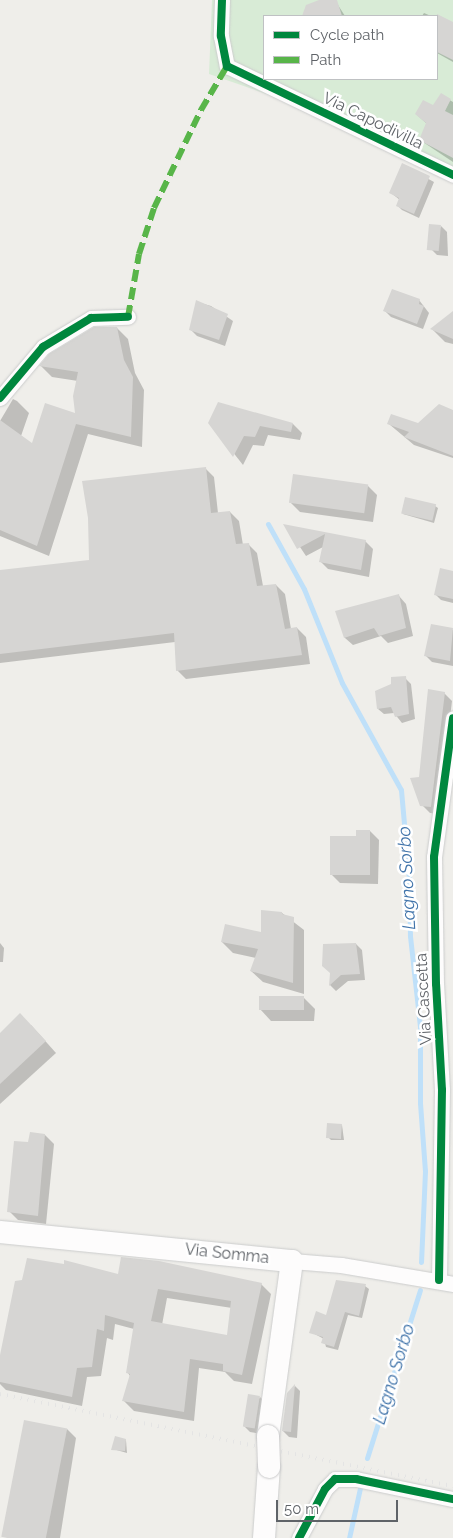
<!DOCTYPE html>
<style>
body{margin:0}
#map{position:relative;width:453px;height:1538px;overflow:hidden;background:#efeeea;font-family:Raleway,sans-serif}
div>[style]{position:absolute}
.green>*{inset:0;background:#d8ebd6}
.shadow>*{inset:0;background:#0003}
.stream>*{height:5px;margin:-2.5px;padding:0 2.5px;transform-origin:2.5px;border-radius:2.5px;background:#bfe0f9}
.building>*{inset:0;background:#d6d5d3;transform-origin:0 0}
.roads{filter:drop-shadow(0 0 1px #cbcccc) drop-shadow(0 0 1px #cbcccc)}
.minor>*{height:15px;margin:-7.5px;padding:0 7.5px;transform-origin:7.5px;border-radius:7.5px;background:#fdfcfc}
.secondary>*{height:22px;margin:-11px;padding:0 11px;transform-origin:11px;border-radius:11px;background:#fdfcfc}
.rail>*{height:4px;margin-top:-2px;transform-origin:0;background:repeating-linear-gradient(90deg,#e4e4e4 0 1px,transparent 0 7px)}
.bridges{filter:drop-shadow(0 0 1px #cacacb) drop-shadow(0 0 1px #cacacb)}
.secondary-bridge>*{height:22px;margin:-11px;padding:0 11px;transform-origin:11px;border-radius:11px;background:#fdfcfc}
.quiet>*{height:6px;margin-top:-3px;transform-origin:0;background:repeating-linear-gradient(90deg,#58b549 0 12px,transparent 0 18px)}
.cycleway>*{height:8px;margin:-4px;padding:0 4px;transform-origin:4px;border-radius:4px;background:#00873e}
span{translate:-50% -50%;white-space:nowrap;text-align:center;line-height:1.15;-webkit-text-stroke:5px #fff;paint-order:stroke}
.street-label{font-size:16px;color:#5f6368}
.water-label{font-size:18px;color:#4174aa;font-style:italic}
.legend{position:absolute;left:263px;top:15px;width:175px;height:65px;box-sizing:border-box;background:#fff;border:1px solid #bfc1c3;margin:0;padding:6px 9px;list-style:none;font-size:15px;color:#5f6368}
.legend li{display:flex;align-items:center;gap:10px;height:25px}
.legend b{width:25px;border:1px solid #bfc1c3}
.scale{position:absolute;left:276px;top:1500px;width:122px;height:22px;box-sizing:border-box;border:2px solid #5f6368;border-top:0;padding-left:6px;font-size:15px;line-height:18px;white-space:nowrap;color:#5f6368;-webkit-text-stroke:4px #fff;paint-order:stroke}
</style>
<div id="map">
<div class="green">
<i style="clip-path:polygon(evenodd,212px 0,453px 0,453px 181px,298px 105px,209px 74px,212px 0,264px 16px,437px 16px,437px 79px,264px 79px,264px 16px)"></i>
</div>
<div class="shadow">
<i style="clip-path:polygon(322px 0,336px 2px,345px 16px,303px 16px,307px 6px)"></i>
<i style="clip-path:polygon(424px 13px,431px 16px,422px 16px)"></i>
<i style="clip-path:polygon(437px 19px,453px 23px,453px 62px,437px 53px)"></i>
<i style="clip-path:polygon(441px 95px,453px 102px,453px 162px,420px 140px,427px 124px,416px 114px,434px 107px)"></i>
<i style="clip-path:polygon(403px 165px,434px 182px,419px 218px,402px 210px,397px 205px,400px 200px,391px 193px)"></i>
<i style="clip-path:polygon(441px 226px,447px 232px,448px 256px,437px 255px,431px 249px)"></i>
<i style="clip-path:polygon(419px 300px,429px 313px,423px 329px,391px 317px,385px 311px)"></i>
<i style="clip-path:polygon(197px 302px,211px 306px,233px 321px,225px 346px,197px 336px,191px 330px)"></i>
<i style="clip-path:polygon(453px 312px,453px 344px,445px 342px,432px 329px)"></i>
<i style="clip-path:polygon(117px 328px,128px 339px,135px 373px,144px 390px,142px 447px,88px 434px,49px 556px,0 536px,0 421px,13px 399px,17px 401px,29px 413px,21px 436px,32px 445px,77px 414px,78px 381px,52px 377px,41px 366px,50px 355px)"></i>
<i style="clip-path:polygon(453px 411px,453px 458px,414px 445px,389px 424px,419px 425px)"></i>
<i style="clip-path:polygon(210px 423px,293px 424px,302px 433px,300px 440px,268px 435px,264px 446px,253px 445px,243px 465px)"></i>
<i style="clip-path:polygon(205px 468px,214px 477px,218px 513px,230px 512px,239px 521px,243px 545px,248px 544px,257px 553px,263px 586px,276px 585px,285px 594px,291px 629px,297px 628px,306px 637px,310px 664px,186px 679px,177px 670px,175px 642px,0 663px,0 571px,91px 561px)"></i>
<i style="clip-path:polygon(368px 486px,377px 495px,373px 522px,300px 512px,291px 503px)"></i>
<i style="clip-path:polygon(435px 506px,438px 508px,434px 523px,403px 514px)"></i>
<i style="clip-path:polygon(286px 526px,365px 541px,373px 549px,369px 577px,328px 569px,320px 561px,323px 547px,306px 556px)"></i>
<i style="clip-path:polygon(453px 573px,453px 603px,441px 600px,435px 594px)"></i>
<i style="clip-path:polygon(399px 596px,406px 604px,413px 636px,388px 643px,381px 636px,353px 645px,345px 638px,337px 612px)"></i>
<i style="clip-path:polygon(432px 626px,453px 630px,453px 666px,432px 662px,426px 656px)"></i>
<i style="clip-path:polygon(405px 678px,411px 684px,415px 719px,402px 723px,394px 713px,384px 714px,378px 709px)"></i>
<i style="clip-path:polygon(444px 693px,452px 701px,439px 814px,430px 813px,422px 805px)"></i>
<i style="clip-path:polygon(370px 831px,379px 840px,378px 884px,340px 883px,331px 874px,357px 837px)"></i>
<i style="clip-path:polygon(282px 913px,304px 930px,304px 994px,263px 982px,251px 971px,256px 958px,233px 953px,222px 942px,262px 933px)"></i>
<i style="clip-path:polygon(0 943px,4px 948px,3px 962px,0 962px)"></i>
<i style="clip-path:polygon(356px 944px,362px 950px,365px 980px,348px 981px,336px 991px,330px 985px,331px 973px)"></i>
<i style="clip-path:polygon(303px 997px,315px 1009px,314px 1021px,271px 1021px,260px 1009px)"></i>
<i style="clip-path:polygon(31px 1025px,56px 1053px,0 1104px,0 1034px)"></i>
<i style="clip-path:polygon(342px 1125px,344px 1140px,331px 1140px,328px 1137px)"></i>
<i style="clip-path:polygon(45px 1135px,54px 1144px,46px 1224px,18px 1220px,9px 1211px,29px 1143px)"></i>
<i style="clip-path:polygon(evenodd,119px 1275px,261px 1284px,271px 1294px,252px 1384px,234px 1381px,225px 1372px,199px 1368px,194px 1421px,134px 1411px,124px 1401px,130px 1376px,128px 1373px,134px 1329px,115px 1324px,113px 1340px,107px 1338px,101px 1376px,87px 1377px,82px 1406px,6px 1390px,0 1384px,0 1362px,119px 1275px,167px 1298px,232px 1308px,228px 1336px,162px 1325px,167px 1298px)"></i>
<i style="clip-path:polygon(365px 1286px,369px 1289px,362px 1318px,348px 1315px,338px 1350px,326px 1347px,324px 1339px,311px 1332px)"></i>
<i style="clip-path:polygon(295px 1386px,300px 1391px,297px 1438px,289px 1437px,283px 1431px,288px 1394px)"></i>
<i style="clip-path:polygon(260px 1397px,266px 1403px,262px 1434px,250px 1432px,244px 1426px)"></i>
<i style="clip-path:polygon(67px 1429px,76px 1438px,60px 1538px,8px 1538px)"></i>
<i style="clip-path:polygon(126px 1440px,127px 1453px,113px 1449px)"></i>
</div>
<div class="stream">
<i style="left:268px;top:524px;width:74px;rotate:61deg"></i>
<i style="left:304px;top:589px;width:101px;rotate:68deg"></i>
<i style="left:342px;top:683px;width:122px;rotate:61.1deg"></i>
<i style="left:401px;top:790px;width:89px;rotate:84.9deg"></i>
<i style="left:409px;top:879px;width:57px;rotate:89deg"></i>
<i style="left:410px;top:936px;width:91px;rotate:83.7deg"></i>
<i style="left:420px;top:1026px;width:77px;rotate:90deg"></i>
<i style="left:420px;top:1103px;width:68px;rotate:85.8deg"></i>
<i style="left:425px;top:1171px;width:91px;rotate:92.5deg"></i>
<i style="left:367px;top:1458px;width:176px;rotate:-72.5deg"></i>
<i style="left:349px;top:1538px;width:51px;rotate:-77.6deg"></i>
</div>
<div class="building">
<i style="clip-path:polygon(319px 0,337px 0,342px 16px,302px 16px,306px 5px)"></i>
<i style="clip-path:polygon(437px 14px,453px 22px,453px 60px,437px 52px)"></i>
<i style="clip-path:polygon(441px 93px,451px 99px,445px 111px,453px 115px,453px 158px,419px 140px,426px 123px,415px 114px,423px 100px,433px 105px)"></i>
<i style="clip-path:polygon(402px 163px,430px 176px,414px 214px,396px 206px,399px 198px,389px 193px)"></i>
<i style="left:429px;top:224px;width:12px;height:26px;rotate:5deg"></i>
<i style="clip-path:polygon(392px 289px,420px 299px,419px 304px,424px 306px,417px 324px,383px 311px)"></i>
<i style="clip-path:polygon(196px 300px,228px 314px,219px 340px,189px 330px)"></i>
<i style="clip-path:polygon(453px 311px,453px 339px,430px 329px)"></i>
<i style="clip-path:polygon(94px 327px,117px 327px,124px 360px,133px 377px,131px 437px,76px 424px,37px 546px,0 530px,0 420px,32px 443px,45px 403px,75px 413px,73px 396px,78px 372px,39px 366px,49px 354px)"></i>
<i style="clip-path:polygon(218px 402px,293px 423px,291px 432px,260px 426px,255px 437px,244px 436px,233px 457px,208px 423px)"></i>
<i style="clip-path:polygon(439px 404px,453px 410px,453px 456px,404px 437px,409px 432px,387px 424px,391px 414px,418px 423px)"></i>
<i style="clip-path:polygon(206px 467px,211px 513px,230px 511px,236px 544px,249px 543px,257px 586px,276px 584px,285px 629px,297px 627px,302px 655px,176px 671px,174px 633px,0 654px,0 570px,89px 560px,88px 518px,82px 481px)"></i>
<i style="left:293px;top:474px;width:76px;height:29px;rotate:8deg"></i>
<i style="left:405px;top:497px;width:32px;height:17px;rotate:13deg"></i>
<i style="clip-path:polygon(283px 524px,366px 540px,361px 570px,319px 562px,325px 534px,297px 549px)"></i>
<i style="clip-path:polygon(440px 568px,453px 571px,453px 599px,434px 595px)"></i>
<i style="clip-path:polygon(399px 594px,406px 628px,379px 636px,374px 628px,344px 638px,335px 611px)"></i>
<i style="clip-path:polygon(431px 624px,453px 628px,450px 661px,424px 656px)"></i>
<i style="clip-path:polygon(406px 676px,409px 714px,395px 717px,391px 707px,377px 709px,375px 691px,391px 684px,391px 677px)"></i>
<i style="clip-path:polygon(428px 689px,445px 692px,431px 807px,420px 806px,410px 778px,419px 777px)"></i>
<i style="clip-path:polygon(356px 830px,370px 830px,370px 875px,330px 875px,330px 836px,356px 836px)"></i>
<i style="clip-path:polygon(261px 910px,282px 912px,282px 914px,294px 917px,293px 983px,250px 971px,258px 949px,221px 942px,225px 924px,261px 932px)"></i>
<i style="clip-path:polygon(356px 943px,360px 974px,341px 975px,329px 986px,330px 973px,322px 966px,323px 944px)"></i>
<i style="left:259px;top:996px;width:45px;height:14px"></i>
<i style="clip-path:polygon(20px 1013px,46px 1041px,0 1084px,0 1033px)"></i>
<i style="left:327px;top:1123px;width:15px;height:15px;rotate:4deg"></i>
<i style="clip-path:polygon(30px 1132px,45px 1134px,38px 1216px,7px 1212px,14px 1141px,28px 1142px)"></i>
<i style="clip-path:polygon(evenodd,121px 1257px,159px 1261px,262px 1283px,242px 1375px,223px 1371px,223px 1364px,190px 1359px,184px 1412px,122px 1401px,130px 1374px,126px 1373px,134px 1323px,105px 1315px,104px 1331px,97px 1329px,92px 1367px,77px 1368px,72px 1397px,0 1382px,0 1355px,15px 1281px,22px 1280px,27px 1258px,64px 1264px,64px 1260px,118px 1274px,121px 1257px,158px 1289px,231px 1301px,227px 1335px,151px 1321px,158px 1289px)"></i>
<i style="clip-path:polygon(336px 1280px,366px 1284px,359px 1316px,345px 1312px,334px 1347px,321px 1343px,323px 1337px,309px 1333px,316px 1311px,326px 1315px)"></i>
<i style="clip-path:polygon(295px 1384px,291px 1432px,282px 1431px,287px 1393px)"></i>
<i style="left:248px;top:1394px;width:12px;height:33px;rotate:9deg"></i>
<i style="left:24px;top:1420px;width:44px;height:119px;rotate:11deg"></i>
<i style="clip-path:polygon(115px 1436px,126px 1439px,125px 1451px,111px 1450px)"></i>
</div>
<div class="roads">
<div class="minor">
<i style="left:222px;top:0;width:36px;rotate:92deg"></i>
<i style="left:221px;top:36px;width:31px;rotate:79deg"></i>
<i style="left:227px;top:66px;width:251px;rotate:25.7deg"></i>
<i style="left:0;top:398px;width:67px;rotate:-49.9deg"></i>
<i style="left:43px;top:347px;width:56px;rotate:-31.1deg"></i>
<i style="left:91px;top:318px;width:37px;rotate:-2deg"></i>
<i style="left:292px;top:1261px;width:49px;rotate:4.7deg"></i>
<i style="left:341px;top:1265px;width:114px;rotate:9.6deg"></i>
<i style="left:439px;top:1280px;width:190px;rotate:-89.1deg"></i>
<i style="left:442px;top:1090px;width:106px;rotate:-93.2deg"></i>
<i style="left:436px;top:984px;width:127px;rotate:-90.9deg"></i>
<i style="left:434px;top:857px;width:140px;rotate:-82.2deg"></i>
<i style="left:299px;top:1538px;width:55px;rotate:-62deg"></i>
<i style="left:325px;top:1489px;width:14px;rotate:-45deg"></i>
<i style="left:335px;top:1479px;width:21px"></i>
<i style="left:356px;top:1479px;width:99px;rotate:11.7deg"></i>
</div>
<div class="secondary">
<i style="left:0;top:1232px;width:293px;rotate:5.7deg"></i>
<i style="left:292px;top:1261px;width:177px;rotate:97.8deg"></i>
<i style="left:264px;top:1538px;width:71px;rotate:-86deg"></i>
</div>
</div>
<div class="rail">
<i style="left:0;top:1394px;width:462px;rotate:11.5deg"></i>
</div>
<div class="bridges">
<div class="secondary-bridge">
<i style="left:268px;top:1436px;width:31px;rotate:88deg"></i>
</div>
</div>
<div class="quiet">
<i style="left:128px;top:317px;width:64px;rotate:-80.1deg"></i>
<i style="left:139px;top:254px;width:48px;rotate:-71.9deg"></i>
<i style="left:154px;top:208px;width:109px;rotate:-64.4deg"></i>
<i style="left:201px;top:110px;width:51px;rotate:-59.4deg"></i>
</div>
<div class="cycleway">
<i style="left:222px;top:0;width:36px;rotate:92deg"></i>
<i style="left:221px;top:36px;width:31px;rotate:79deg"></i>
<i style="left:227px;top:66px;width:251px;rotate:25.7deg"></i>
<i style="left:0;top:398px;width:67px;rotate:-49.9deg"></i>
<i style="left:43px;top:347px;width:56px;rotate:-31.1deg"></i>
<i style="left:91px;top:318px;width:37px;rotate:-2deg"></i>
<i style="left:439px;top:1280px;width:190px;rotate:-89.1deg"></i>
<i style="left:442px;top:1090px;width:106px;rotate:-93.2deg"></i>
<i style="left:436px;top:984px;width:127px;rotate:-90.9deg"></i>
<i style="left:434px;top:857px;width:140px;rotate:-82.2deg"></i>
<i style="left:299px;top:1538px;width:55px;rotate:-62deg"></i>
<i style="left:325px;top:1489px;width:14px;rotate:-45deg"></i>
<i style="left:335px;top:1479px;width:21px"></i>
<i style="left:356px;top:1479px;width:99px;rotate:11.7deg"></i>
</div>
<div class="street-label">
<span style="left:373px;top:121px;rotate:26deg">Via Capodivilla</span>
<span style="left:424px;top:999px;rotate:-93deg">Via Cascetta</span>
<span style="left:227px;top:1254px;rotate:6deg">Via Somma</span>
</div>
<div class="water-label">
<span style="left:407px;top:878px;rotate:-93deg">Lagno Sorbo</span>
<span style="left:394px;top:1374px;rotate:-73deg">Lagno Sorbo</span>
</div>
<ul class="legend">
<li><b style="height:6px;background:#00873e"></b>Cycle path</li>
<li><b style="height:6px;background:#58b549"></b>Path</li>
</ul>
<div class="scale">50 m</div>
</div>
